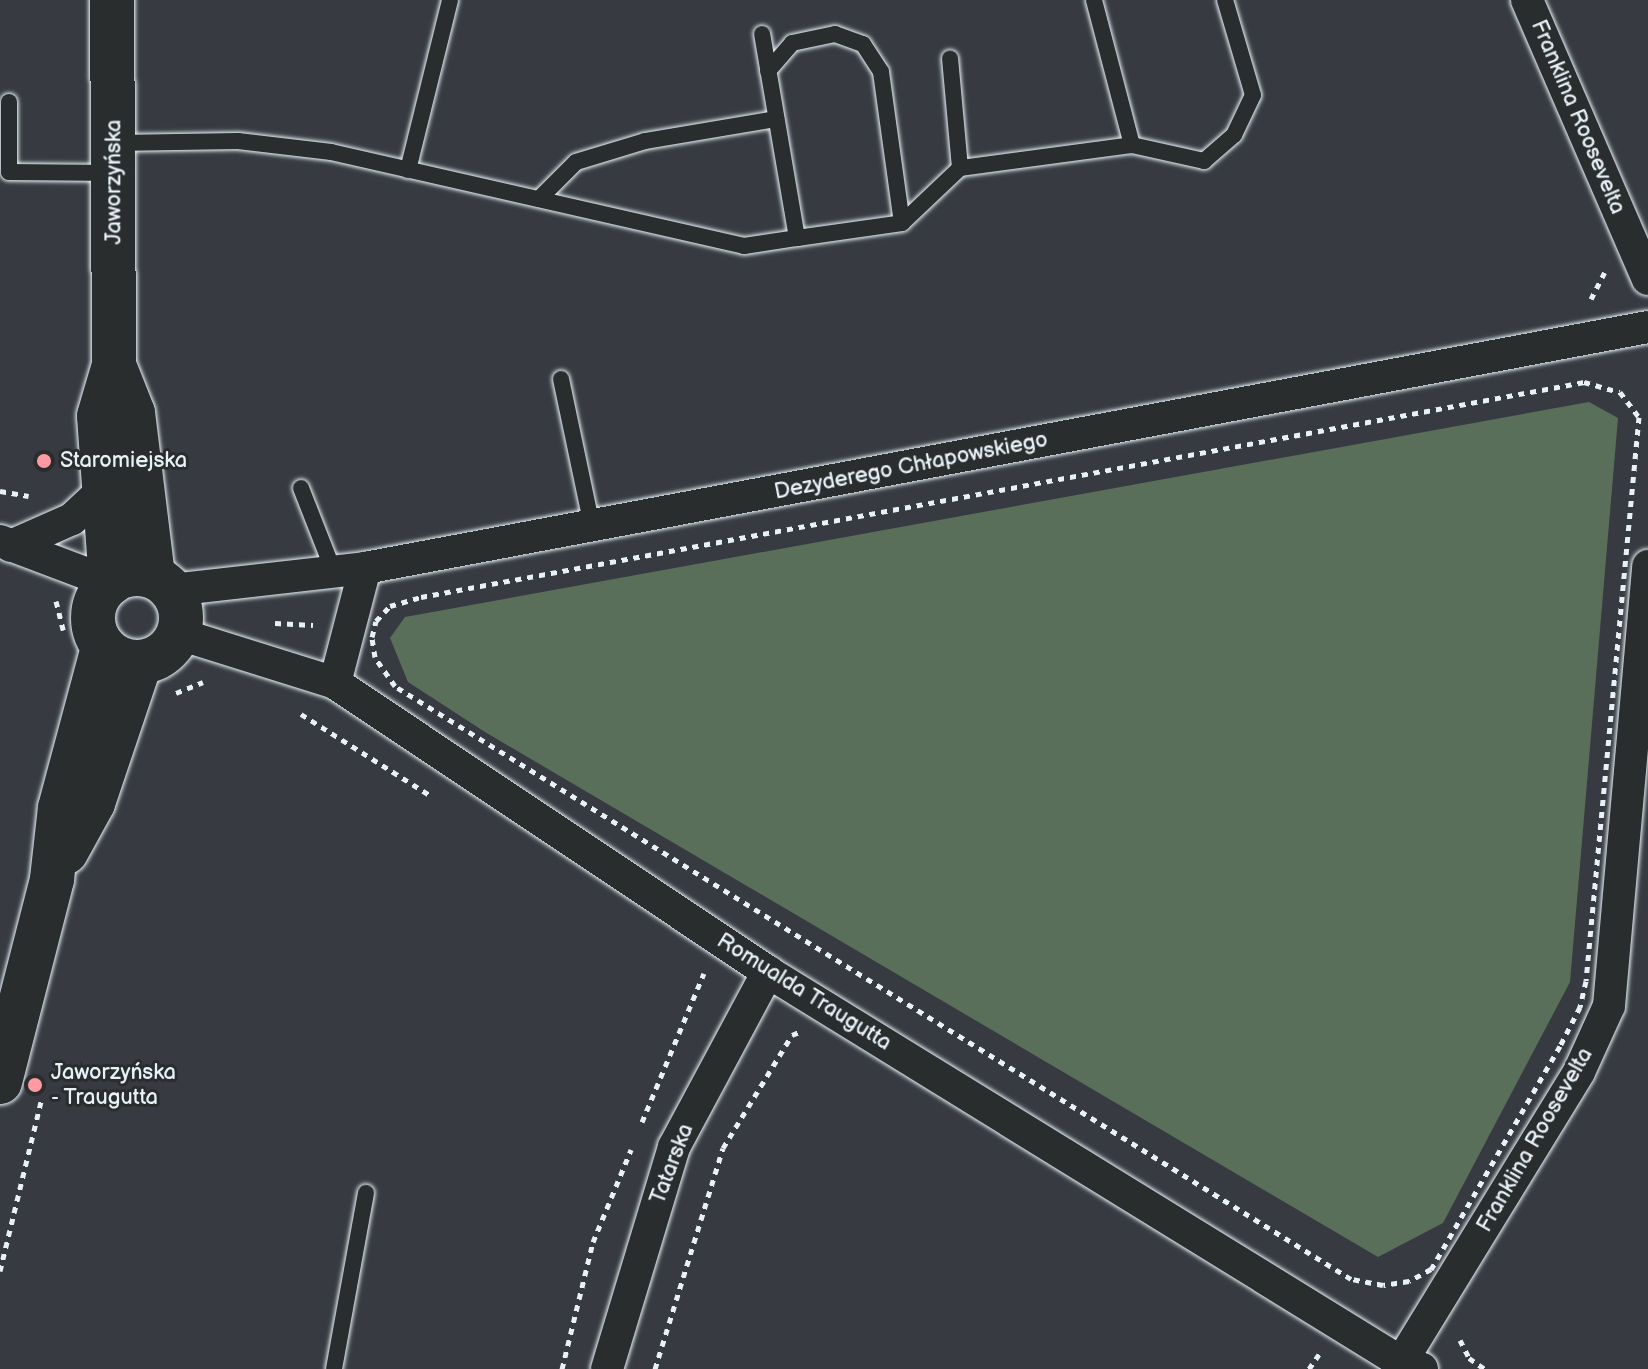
<!DOCTYPE html>
<meta charset="utf-8">
<style>
body{margin:0}
#map{position:relative;width:1648px;height:1369px;overflow:hidden;background:#373b41;font-family:"Balsamiq Sans",sans-serif}
div>[style]{position:absolute}
.green>*{inset:0;background:#5a6f5a}
.path>*{height:5px;margin-top:-2.5px;transform-origin:0;background:repeating-linear-gradient(90deg,#e8f1f8 0 6px,transparent 0 12px)}
.roads{filter:drop-shadow(0 0 2px #e8f1f8) drop-shadow(0 0 2px #e8f1f8)}
.lane>*{height:16px;margin:-8px;padding:0 8px;transform-origin:8px;border-radius:8px;background:#2a2d2e}
.street>*{height:32px;margin:-16px;padding:0 16px;transform-origin:16px;border-radius:16px;background:#2a2d2e}
.secondary>*{height:44px;margin:-22px;padding:0 22px;transform-origin:22px;border-radius:22px;background:#2a2d2e}
.secondary>.ring{margin:-22px;padding:0;box-sizing:content-box;background:none;border:44px solid #2a2d2e;border-radius:50%}
.dots>*{width:22px;height:22px;translate:-50% -50%;box-sizing:border-box;border:4px solid #2a2d2e;border-radius:50%}
span{translate:-50% -50%;white-space:nowrap;text-align:center;line-height:1.15;-webkit-text-stroke:6px #2a2d2e;paint-order:stroke}
.street-label{font-size:22px;color:#e8f1f8}
.poi-label{font-size:22px;color:#e8f1f8}
.left{translate:0 -50%;text-align:left}
</style>
<div id="map">
<div class="green">
<i style="clip-path:polygon(1589px 402px,1618px 418px,1570px 982px,1443px 1223px,1378px 1257px,485px 732px,408px 682px,390px 638px,405px 617px)"></i>
</div>
<div class="path">
<i style="left:1591px;top:299px;width:30px;rotate:-63deg"></i>
<i style="left:1584px;top:382px;width:37px;rotate:16deg"></i>
<i style="left:1620px;top:392px;width:31px;rotate:53deg"></i>
<i style="left:1639px;top:417px;width:566px;rotate:95.37deg"></i>
<i style="left:1586px;top:981px;width:27px;rotate:103deg"></i>
<i style="left:1580px;top:1007px;width:44px;rotate:117.1deg"></i>
<i style="left:1560px;top:1046px;width:258px;rotate:120deg"></i>
<i style="left:1431px;top:1269px;width:25px;rotate:151deg"></i>
<i style="left:1409px;top:1281px;width:26px;rotate:171deg"></i>
<i style="left:1383px;top:1285px;width:33px;rotate:-169deg"></i>
<i style="left:1351px;top:1279px;width:1125px;rotate:-148.19deg"></i>
<i style="left:395px;top:686px;width:35px;rotate:-125deg"></i>
<i style="left:375px;top:657px;width:20px;rotate:-99deg"></i>
<i style="left:372px;top:637px;width:16px;rotate:-76deg"></i>
<i style="left:376px;top:621px;width:21px;rotate:-47deg"></i>
<i style="left:390px;top:606px;width:32px;rotate:-16deg"></i>
<i style="left:421px;top:597px;width:1183px;rotate:-10.47deg"></i>
<i style="left:0;top:491px;width:29px;rotate:10deg"></i>
<i style="left:56px;top:601px;width:30px;rotate:76deg"></i>
<i style="left:275px;top:623px;width:38px;rotate:3deg"></i>
<i style="left:176px;top:693px;width:29px;rotate:-22deg"></i>
<i style="left:301px;top:714px;width:154px;rotate:32.2deg"></i>
<i style="left:642px;top:1122px;width:161px;rotate:-67.4deg"></i>
<i style="left:0;top:1271px;width:179px;rotate:-76.4deg"></i>
<i style="left:1460px;top:1340px;width:20px;rotate:63deg"></i>
<i style="left:1469px;top:1358px;width:19px;rotate:35deg"></i>
<i style="left:562px;top:1369px;width:131px;rotate:-76.3deg"></i>
<i style="left:593px;top:1242px;width:100px;rotate:-67.6deg"></i>
<i style="left:655px;top:1369px;width:231px;rotate:-72.9deg"></i>
<i style="left:723px;top:1148px;width:132px;rotate:-58.6deg"></i>
<i style="left:792px;top:1035px;width:8px;rotate:-23deg"></i>
<i style="left:1309px;top:1369px;width:18px;rotate:-56deg"></i>
</div>
<div class="roads">
<div class="lane">
<i style="left:768px;top:71px;width:37px;rotate:-49deg"></i>
<i style="left:792px;top:43px;width:44px;rotate:-11.8deg"></i>
<i style="left:835px;top:34px;width:30px;rotate:20deg"></i>
<i style="left:863px;top:44px;width:33px;rotate:57deg"></i>
<i style="left:881px;top:72px;width:152px;rotate:82.1deg"></i>
<i style="left:9px;top:102px;width:70px;rotate:90deg"></i>
<i style="left:9px;top:172px;width:104px;rotate:0.6deg"></i>
<i style="left:116px;top:143px;width:122px;rotate:-0.9deg"></i>
<i style="left:238px;top:141px;width:94px;rotate:6.7deg"></i>
<i style="left:331px;top:152px;width:424px;rotate:12.8deg"></i>
<i style="left:744px;top:246px;width:54px;rotate:-8.6deg"></i>
<i style="left:797px;top:238px;width:207px;rotate:-99.7deg"></i>
<i style="left:1132px;top:145px;width:74px;rotate:12.5deg"></i>
<i style="left:1204px;top:161px;width:40px;rotate:-41deg"></i>
<i style="left:1234px;top:135px;width:44px;rotate:-64.6deg"></i>
<i style="left:1253px;top:95px;width:99px;rotate:-106.4deg"></i>
<i style="left:960px;top:168px;width:174px;rotate:-7.6deg"></i>
<i style="left:1132px;top:145px;width:150px;rotate:-104.7deg"></i>
<i style="left:408px;top:170px;width:175px;rotate:-76.1deg"></i>
<i style="left:539px;top:199px;width:52px;rotate:-45deg"></i>
<i style="left:576px;top:162px;width:72px;rotate:-16.9deg"></i>
<i style="left:645px;top:141px;width:133px;rotate:-9.5deg"></i>
<i style="left:797px;top:238px;width:106px;rotate:-8.1deg"></i>
<i style="left:902px;top:223px;width:80px;rotate:-43.5deg"></i>
<i style="left:960px;top:168px;width:110px;rotate:-95.2deg"></i>
<i style="left:561px;top:379px;width:150px;rotate:78.1deg"></i>
<i style="left:301px;top:488px;width:90px;rotate:68.6deg"></i>
<i style="left:334px;top:1369px;width:179px;rotate:-79.7deg"></i>
</div>
<div class="street">
<i style="left:1527px;top:0;width:304px;rotate:66.6deg"></i>
<i style="left:0;top:541px;width:119px;rotate:20.7deg"></i>
<i style="left:11px;top:546px;width:67px;rotate:-23.9deg"></i>
<i style="left:72px;top:519px;width:44px;rotate:-43.2deg"></i>
<i style="left:172px;top:590px;width:194px;rotate:-6.5deg"></i>
<i style="left:365px;top:568px;width:1305px;rotate:-10.64deg"></i>
<i style="left:179px;top:634px;width:164px;rotate:17.4deg"></i>
<i style="left:335px;top:683px;width:521px;rotate:33.72deg"></i>
<i style="left:768px;top:972px;width:743px;rotate:31.64deg"></i>
<i style="left:1401px;top:1362px;width:22px;rotate:18deg"></i>
<i style="left:335px;top:683px;width:119px;rotate:-75.4deg"></i>
<i style="left:607px;top:1369px;width:232px;rotate:-73.2deg"></i>
<i style="left:674px;top:1147px;width:199px;rotate:-61.8deg"></i>
<i style="left:1397px;top:1369px;width:348px;rotate:-58.5deg"></i>
<i style="left:1579px;top:1072px;width:72px;rotate:-65.6deg"></i>
<i style="left:1609px;top:1006px;width:442px;rotate:-84.9deg"></i>
</div>
<div class="secondary">
<i style="left:114px;top:365px;width:52px;rotate:68.4deg"></i>
<i style="left:133px;top:413px;width:165px;rotate:83deg"></i>
<i class="ring" style="left:93px;top:574px;width:44px;height:44px"></i>
<i style="left:111px;top:583px;width:167px;rotate:-94.1deg"></i>
<i style="left:99px;top:416px;width:53px;rotate:-73.6deg"></i>
<i style="left:114px;top:365px;width:365px;rotate:-90.3deg"></i>
<i style="left:66px;top:852px;width:56px;rotate:-61.1deg"></i>
<i style="left:93px;top:803px;width:148px;rotate:-71.4deg"></i>
<i style="left:0;top:1082px;width:210px;rotate:-75.6deg"></i>
<i style="left:52px;top:879px;width:71px;rotate:-83.6deg"></i>
<i style="left:60px;top:808px;width:167px;rotate:-75deg"></i>
</div>
</div>
<div class="dots">
<i style="left:44px;top:461px;background:#ff9aa2"></i>
<i style="left:35px;top:1085px;background:#ff9aa2"></i>
</div>
<div class="street-label">
<span style="left:1578px;top:117px;rotate:67deg">Franklina Roosevelta</span>
<span style="left:114px;top:182px;rotate:-90deg">Jaworzyńska</span>
<span style="left:911px;top:466px;rotate:-11deg">Dezyderego Chłapowskiego</span>
<span style="left:804px;top:992px;rotate:32deg">Romualda Traugutta</span>
<span style="left:1535px;top:1140px;rotate:-60deg">Franklina Roosevelta</span>
<span style="left:672px;top:1164px;rotate:-69deg">Tatarska</span>
</div>
<div class="poi-label">
<span class="left" style="left:60px;top:461px">Staromiejska</span>
<span class="left" style="left:51px;top:1085px">Jaworzyńska<br>- Traugutta</span>
</div>
</div>
